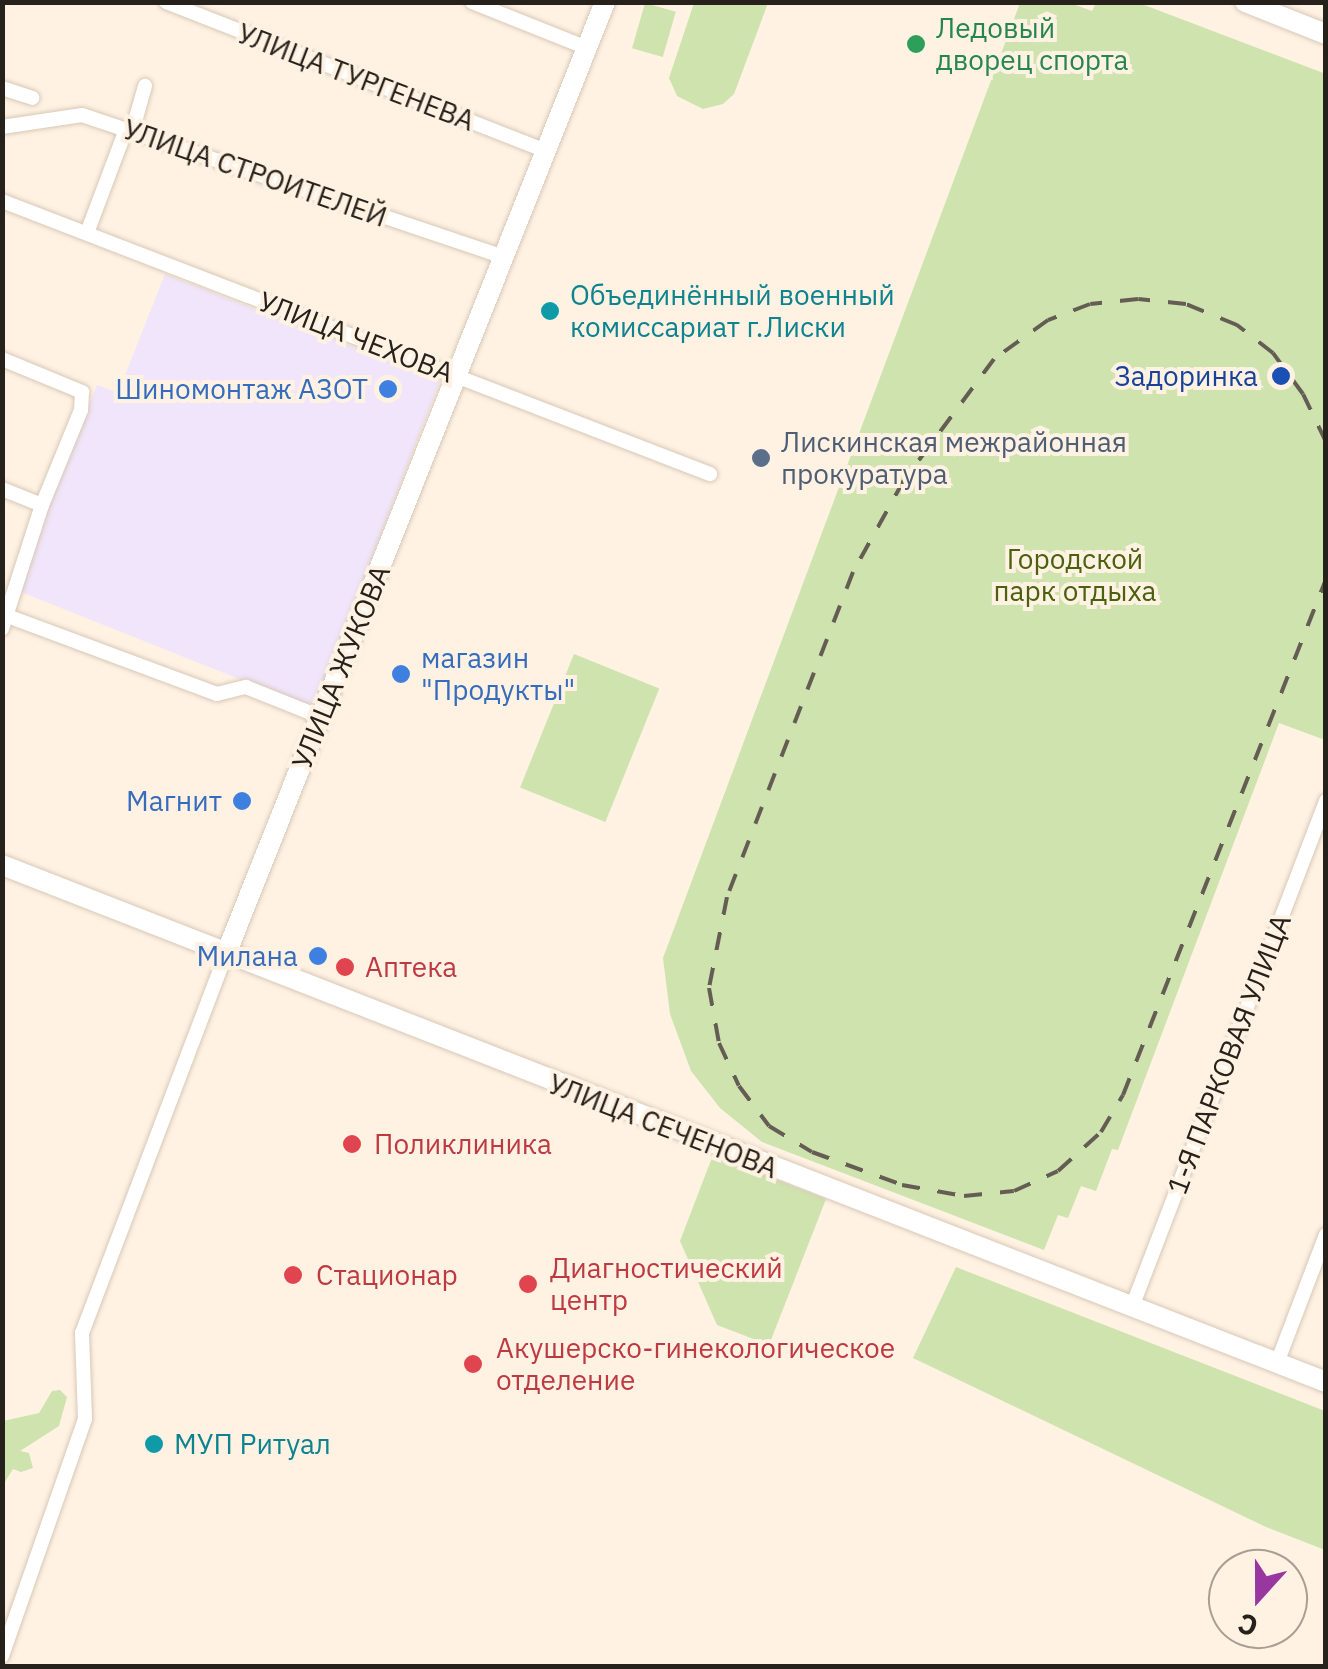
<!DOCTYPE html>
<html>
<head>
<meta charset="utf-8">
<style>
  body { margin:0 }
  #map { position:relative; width:1328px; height:1669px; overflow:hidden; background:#fff2e3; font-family:"IBM Plex Sans",sans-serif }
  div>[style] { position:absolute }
  .industrial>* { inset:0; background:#f0e5fa }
  .green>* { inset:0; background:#cee3ae; transform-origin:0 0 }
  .roads { filter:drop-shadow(0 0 2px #d8c8b7) drop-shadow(0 0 2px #d8c8b7) }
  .street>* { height:14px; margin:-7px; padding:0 7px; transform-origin:7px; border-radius:7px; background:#fff }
  .secondary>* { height:20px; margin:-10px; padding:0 10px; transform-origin:10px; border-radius:10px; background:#fff }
  .rail>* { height:4px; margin-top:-2px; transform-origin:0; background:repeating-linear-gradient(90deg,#655d54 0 18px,transparent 0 36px) }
  .dots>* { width:28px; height:28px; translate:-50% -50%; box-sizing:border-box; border:5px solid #fff2e3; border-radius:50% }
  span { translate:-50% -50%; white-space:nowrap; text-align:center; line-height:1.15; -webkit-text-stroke:8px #fff2e3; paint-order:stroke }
  .leisure-label { font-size:28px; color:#27864d }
  .left { translate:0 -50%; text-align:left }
  .street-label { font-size:28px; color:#27211b }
  .culture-label { font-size:28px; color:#0d838f }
  .transit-label { font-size:28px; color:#164399 }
  .right { translate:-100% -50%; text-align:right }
  .shop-label { font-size:28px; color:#366cbe }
  .service-label { font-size:28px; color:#4e5e75 }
  .park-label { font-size:28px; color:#4a610e }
  .health-label { font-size:28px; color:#be3a42 }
  .frame { position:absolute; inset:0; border:5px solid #27211b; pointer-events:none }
  .north { position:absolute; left:1208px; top:1549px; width:100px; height:100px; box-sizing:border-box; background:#fff2e3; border:2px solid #a99e93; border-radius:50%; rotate:201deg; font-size:28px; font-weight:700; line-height:40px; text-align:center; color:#27211b }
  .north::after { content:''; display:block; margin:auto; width:35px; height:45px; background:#97379f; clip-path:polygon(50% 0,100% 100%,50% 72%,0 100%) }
</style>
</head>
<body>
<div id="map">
  <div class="industrial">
    <div style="clip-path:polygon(165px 274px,440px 381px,314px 709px,16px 590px,97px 385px,118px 393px)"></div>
  </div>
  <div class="green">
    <div style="left:645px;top:3px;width:32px;height:47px;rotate:16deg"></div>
    <div style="clip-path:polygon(694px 3px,768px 3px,734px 94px,723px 104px,703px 109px,677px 96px,669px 78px)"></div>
    <div style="clip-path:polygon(1020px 3px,1070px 3px,1092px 11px,1096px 3px,1139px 3px,1326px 74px,1325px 740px,1279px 723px,1118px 1150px,1112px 1149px,1096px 1191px,1081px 1186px,1068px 1218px,1058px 1215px,1044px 1250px,762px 1142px,720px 1108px,691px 1071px,670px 1014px,663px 958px)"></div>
    <div style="left:574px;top:654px;width:92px;height:144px;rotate:22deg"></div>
    <div style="clip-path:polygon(713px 1155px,826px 1199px,769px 1345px,717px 1325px,680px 1241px)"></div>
    <div style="clip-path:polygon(956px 1267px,1325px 1411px,1325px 1550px,1266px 1527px,913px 1358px)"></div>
    <div style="clip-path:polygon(60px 1390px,67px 1397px,59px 1426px,20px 1451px,29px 1453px,33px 1468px,21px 1472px,13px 1469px,3px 1485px,3px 1421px,39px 1413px,52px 1391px)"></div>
  </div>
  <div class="roads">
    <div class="street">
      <div style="left:166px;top:2px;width:409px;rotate:21.4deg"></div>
      <div style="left:472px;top:2px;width:124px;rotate:21.8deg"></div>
      <div style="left:2px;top:88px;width:32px;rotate:18deg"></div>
      <div style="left:2px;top:127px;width:81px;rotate:-8.5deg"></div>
      <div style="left:82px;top:115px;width:446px;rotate:18.6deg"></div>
      <div style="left:132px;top:132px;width:48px;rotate:-74.2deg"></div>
      <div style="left:2px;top:201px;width:759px;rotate:21.09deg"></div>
      <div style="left:87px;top:233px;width:111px;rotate:-69.4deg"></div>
      <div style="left:2px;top:359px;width:87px;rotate:22.4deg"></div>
      <div style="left:82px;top:392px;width:18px;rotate:93deg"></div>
      <div style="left:81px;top:410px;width:103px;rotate:112.3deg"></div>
      <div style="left:42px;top:505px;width:130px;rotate:107.9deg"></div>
      <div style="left:2px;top:489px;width:43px;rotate:21.8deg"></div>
      <div style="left:2px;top:614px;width:229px;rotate:20.4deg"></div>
      <div style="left:217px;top:694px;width:30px;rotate:-14deg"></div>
      <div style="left:246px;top:687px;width:81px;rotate:21.8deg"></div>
      <div style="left:1132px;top:1307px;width:542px;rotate:-69.02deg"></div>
      <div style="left:1277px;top:1363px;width:137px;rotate:-69.1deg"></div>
      <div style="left:2px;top:1656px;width:251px;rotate:-70.7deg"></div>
      <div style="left:85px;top:1419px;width:86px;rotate:-92deg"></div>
      <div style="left:82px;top:1333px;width:405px;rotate:-69.2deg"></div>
    </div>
    <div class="secondary">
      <div style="left:1245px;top:2px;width:87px;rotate:21.6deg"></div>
      <div style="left:2px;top:865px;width:1421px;rotate:21.33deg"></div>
      <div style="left:226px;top:954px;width:1025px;rotate:-68.29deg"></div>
    </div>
  </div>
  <div class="rail">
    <div style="left:1326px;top:442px;width:53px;rotate:-115.6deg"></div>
    <div style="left:1303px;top:394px;width:51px;rotate:-126.2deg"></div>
    <div style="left:1273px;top:353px;width:46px;rotate:-142.1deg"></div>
    <div style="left:1237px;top:325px;width:55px;rotate:-157.6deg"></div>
    <div style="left:1186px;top:304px;width:48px;rotate:-174.1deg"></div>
    <div style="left:1138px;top:299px;width:48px;rotate:174.1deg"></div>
    <div style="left:1090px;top:304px;width:45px;rotate:159.1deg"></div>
    <div style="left:1048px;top:320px;width:67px;rotate:144.2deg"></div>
    <div style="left:994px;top:359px;width:151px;rotate:126.6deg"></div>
    <div style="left:904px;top:480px;width:105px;rotate:119deg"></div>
    <div style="left:853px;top:572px;width:349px;rotate:111.2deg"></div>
    <div style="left:727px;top:897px;width:93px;rotate:101.2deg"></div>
    <div style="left:709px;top:988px;width:56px;rotate:79.7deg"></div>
    <div style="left:719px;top:1043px;width:47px;rotate:65.1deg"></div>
    <div style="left:739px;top:1086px;width:50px;rotate:53.1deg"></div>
    <div style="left:769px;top:1126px;width:50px;rotate:31.2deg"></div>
    <div style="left:812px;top:1152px;width:96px;rotate:20.1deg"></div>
    <div style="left:902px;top:1185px;width:63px;rotate:10.1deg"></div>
    <div style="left:964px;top:1196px;width:50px;rotate:-5.7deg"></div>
    <div style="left:1014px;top:1191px;width:48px;rotate:-24.4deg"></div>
    <div style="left:1058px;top:1171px;width:58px;rotate:-42.2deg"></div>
    <div style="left:1101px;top:1132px;width:43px;rotate:-59.3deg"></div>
    <div style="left:1123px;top:1095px;width:554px;rotate:-68.52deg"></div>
  </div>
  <div class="dots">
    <div style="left:916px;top:44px;background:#2e9e5b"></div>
    <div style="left:550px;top:311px;background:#0f9aa8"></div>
    <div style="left:1281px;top:376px;background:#1a4fb4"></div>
    <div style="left:388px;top:389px;background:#3f7fe0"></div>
    <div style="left:761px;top:458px;background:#5c6f8a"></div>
    <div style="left:401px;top:674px;background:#3f7fe0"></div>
    <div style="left:242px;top:801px;background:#3f7fe0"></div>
    <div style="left:318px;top:956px;background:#3f7fe0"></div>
    <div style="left:345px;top:967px;background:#e0444e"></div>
    <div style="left:352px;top:1144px;background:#e0444e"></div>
    <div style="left:293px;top:1275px;background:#e0444e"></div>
    <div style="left:528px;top:1284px;background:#e0444e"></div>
    <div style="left:473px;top:1364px;background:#e0444e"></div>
    <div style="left:154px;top:1444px;background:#0f9aa8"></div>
  </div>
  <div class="leisure-label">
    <span class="left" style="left:936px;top:44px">Ледовый<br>дворец спорта</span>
  </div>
  <div class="street-label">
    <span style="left:356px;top:77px;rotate:21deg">УЛИЦА ТУРГЕНЕВА</span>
    <span style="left:255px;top:173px;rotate:19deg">УЛИЦА СТРОИТЕЛЕЙ</span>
    <span style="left:356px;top:337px;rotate:21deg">УЛИЦА ЧЕХОВА</span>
    <span style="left:341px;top:667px;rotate:-68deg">УЛИЦА ЖУКОВА</span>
    <span style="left:1229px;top:1054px;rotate:-69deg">1-Я ПАРКОВАЯ УЛИЦА</span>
    <span style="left:663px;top:1126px;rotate:21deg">УЛИЦА СЕЧЕНОВА</span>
  </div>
  <div class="culture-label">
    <span class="left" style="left:570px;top:311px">Объединённый военный<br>комиссариат г.Лиски</span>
    <span class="left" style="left:174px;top:1444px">МУП Ритуал</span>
  </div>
  <div class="transit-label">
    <span class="right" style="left:1258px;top:376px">Задоринка</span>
  </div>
  <div class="shop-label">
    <span class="right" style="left:368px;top:389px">Шиномонтаж АЗОТ</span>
    <span class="left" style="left:421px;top:674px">магазин<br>"Продукты"</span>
    <span class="right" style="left:222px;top:801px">Магнит</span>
    <span class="right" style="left:298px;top:956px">Милана</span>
  </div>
  <div class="service-label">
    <span class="left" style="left:781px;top:458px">Лискинская межрайонная<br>прокуратура</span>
  </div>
  <div class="park-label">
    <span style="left:1075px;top:575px">Городской<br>парк отдыха</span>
  </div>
  <div class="health-label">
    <span class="left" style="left:365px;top:967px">Аптека</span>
    <span class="left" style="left:374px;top:1144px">Поликлиника</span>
    <span class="left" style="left:550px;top:1284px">Диагностический<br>центр</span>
    <span class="left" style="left:316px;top:1275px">Стационар</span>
    <span class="left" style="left:496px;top:1364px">Акушерско-гинекологическое<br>отделение</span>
  </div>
  <div class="frame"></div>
  <div class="north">С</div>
</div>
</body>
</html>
